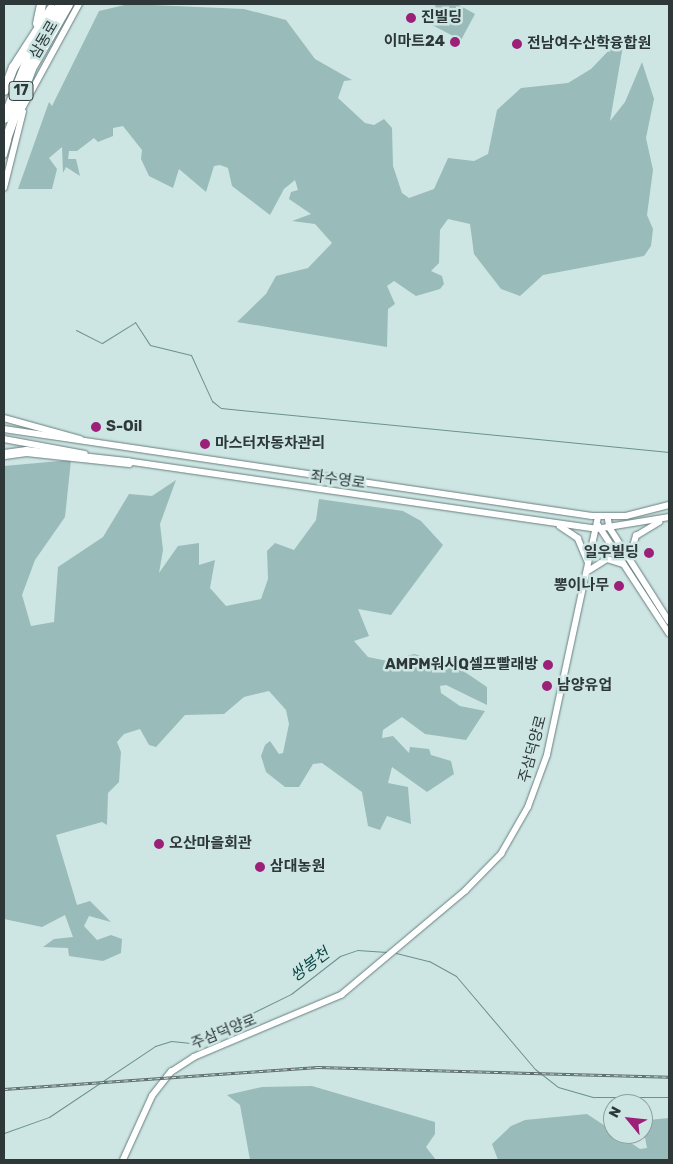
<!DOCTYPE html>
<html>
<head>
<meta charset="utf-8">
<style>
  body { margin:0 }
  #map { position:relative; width:673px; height:1164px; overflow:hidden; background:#cde6e4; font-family:Rubik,"Noto Sans KR",sans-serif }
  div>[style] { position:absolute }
  .green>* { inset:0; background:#99bbb9 }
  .stream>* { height:1px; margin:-0.5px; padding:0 0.5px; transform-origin:0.5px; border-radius:0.5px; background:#6b918f }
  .roads { filter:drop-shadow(0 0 1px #687f7e) drop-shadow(0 0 1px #687f7e) }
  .minor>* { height:5.5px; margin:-2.75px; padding:0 2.75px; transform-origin:2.75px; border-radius:2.75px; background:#fff }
  .highway>* { height:9px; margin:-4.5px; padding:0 4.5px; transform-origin:4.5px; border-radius:4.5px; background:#fff }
  .rail>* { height:3px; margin-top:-1.5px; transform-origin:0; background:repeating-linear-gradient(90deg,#cde6e4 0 4px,#5e6d6c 0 8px); box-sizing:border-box; border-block:1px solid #5e6d6c }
  .dots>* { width:14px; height:14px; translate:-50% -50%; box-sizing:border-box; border:2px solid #cde6e4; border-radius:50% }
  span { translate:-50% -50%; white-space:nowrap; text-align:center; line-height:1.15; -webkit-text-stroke:5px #cde6e4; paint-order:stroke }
  .shield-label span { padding:1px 4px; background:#cde6e4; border:1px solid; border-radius:4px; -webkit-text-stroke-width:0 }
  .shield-label { font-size:14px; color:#2e3838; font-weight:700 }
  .poi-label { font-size:15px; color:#2e3838; font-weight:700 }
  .left { translate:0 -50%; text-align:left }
  .right { translate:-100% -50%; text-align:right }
  .street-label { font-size:15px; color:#2e3838 }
  .water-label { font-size:16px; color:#0d4847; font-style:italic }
  .frame { position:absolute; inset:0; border:5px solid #2e3838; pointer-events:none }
  .north { position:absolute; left:603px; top:1094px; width:50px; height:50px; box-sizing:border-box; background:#cde6e4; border:1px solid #8da09f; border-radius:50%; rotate:298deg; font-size:14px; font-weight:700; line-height:20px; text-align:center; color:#2e3838 }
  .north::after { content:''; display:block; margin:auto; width:18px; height:22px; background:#9c2078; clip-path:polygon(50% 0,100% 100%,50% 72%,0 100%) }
</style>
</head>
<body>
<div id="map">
  <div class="green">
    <div style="clip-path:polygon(129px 4px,244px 9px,286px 20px,315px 59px,352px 80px,344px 81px,338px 98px,365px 123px,374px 125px,384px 119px,392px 128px,393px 166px,402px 193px,409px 198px,434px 189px,448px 158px,474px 161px,488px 154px,497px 110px,521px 88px,568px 83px,591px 69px,614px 45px,623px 46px,610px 121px,625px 102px,642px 62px,654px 99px,646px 138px,653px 170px,647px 215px,653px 229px,651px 246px,644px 256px,543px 275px,520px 296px,501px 289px,474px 254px,470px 224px,448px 219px,440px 230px,439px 263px,431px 271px,442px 276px,444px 284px,440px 289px,416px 296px,394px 281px,387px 286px,395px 304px,388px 309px,387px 347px,237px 322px,266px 294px,276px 276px,308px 268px,332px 243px,315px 224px,292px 221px,311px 214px,289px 199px,291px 192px,298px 190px,295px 180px,284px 189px,270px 215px,232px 186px,228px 168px,220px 165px,214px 166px,206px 192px,179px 169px,173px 188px,149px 176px,141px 159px,142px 150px,123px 126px,113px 128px,113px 136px,98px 142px,94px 138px,77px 151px,69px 151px,68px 159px,76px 159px,80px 176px,66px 167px,63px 173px,62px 147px,49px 158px,57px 169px,52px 189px,18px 189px,49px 102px,52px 106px,99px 11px)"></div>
    <div style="clip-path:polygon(436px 4px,457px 4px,475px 14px,461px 40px,426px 22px)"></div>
    <div style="clip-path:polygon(71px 460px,65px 517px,35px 560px,22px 595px,31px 626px,54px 622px,58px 567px,103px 537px,129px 494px,152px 496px,176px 480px,160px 524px,163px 550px,159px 573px,178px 546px,199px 543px,199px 565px,215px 560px,210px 588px,226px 606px,261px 599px,268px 579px,267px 551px,275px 543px,294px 550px,316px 520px,319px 499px,403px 511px,421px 521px,443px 545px,391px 615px,358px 609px,369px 636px,354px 641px,368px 657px,388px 661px,414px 654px,456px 666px,487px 687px,487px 705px,446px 685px,440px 686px,441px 693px,460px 706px,485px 711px,466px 740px,425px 734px,402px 717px,383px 730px,382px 738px,393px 736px,409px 753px,410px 747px,429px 749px,431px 755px,451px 761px,454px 774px,427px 792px,392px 767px,388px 783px,408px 787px,411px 824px,387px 816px,380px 830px,368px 826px,362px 792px,322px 763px,313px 764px,299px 787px,285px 787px,266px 772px,261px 756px,265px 745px,270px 741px,279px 754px,283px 753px,289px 724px,286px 710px,269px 691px,244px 697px,224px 714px,185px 715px,156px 747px,149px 745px,140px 729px,124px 734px,117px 742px,121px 752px,119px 782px,108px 793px,107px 825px,102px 822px,56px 835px,77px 905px,90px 901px,111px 922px,89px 916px,84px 926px,97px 940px,111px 935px,122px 939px,121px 953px,103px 961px,69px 956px,68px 948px,43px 947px,54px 939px,73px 937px,65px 915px,42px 927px,4px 919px,4px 466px)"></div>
    <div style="clip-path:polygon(312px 1086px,435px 1122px,435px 1134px,426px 1147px,436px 1160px,250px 1160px,240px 1105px,227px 1095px,262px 1087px)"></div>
    <div style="clip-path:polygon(587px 1114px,640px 1149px,647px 1148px,643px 1127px,649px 1120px,669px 1118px,669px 1160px,498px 1160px,492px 1144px,511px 1126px,525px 1120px)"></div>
  </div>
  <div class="stream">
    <div style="left:76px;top:330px;width:29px;rotate:27deg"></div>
    <div style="left:102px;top:343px;width:39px;rotate:-32deg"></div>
    <div style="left:135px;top:322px;width:27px;rotate:57deg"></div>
    <div style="left:150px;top:345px;width:42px;rotate:13.7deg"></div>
    <div style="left:191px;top:355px;width:51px;rotate:65.5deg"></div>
    <div style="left:212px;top:401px;width:11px;rotate:38deg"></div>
    <div style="left:221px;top:408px;width:450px;rotate:5.6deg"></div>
    <div style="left:396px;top:953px;width:34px;rotate:14deg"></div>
    <div style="left:429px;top:961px;width:31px;rotate:29deg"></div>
    <div style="left:456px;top:976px;width:122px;rotate:49.7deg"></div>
    <div style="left:535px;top:1069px;width:29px;rotate:38deg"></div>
    <div style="left:558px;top:1087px;width:37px;rotate:16deg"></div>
    <div style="left:594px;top:1097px;width:75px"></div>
    <div style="left:4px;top:1133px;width:48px;rotate:-19.6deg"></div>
    <div style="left:49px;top:1117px;width:128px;rotate:-33.8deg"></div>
    <div style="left:155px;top:1046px;width:17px;rotate:-17deg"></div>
    <div style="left:171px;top:1041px;width:20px;rotate:6deg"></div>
    <div style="left:191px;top:1043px;width:111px;rotate:-26.1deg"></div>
    <div style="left:291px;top:994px;width:62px;rotate:-37.8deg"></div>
    <div style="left:340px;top:956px;width:18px;rotate:-19deg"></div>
    <div style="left:357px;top:950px;width:30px;rotate:4deg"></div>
  </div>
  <div class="roads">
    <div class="minor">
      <div style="left:18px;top:116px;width:128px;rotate:-61.4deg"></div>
      <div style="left:4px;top:155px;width:15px;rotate:-74deg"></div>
      <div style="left:4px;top:188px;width:78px;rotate:-76deg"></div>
      <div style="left:4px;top:418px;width:79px;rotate:15.4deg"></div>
      <div style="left:4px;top:429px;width:594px;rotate:8.42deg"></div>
      <div style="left:592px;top:516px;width:34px"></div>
      <div style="left:626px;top:516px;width:44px;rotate:-14.3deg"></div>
      <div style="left:4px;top:439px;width:82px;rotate:10.5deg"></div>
      <div style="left:126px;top:461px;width:475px;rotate:8.2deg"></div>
      <div style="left:596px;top:529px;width:74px;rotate:-9.3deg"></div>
      <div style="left:608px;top:517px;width:11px;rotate:80deg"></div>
      <div style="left:610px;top:528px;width:110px;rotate:57.6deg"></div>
      <div style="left:560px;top:526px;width:22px;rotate:34deg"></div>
      <div style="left:578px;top:538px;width:26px;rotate:67deg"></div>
      <div style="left:599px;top:526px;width:128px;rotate:56.8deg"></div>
      <div style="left:630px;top:558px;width:23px;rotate:-75deg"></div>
      <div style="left:636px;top:536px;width:27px;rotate:-31deg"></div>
      <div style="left:588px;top:571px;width:22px;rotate:-32deg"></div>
      <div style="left:607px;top:559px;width:17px;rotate:17deg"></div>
      <div style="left:123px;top:1160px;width:70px;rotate:-65.6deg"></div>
      <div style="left:152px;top:1096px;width:31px;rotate:-52deg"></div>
      <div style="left:171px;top:1072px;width:27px;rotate:-33deg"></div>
      <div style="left:194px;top:1057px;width:160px;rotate:-22.9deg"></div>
      <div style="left:341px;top:995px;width:162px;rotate:-40deg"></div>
      <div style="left:465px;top:891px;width:52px;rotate:-45.8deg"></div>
      <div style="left:501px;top:854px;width:54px;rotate:-60.1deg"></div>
      <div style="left:528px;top:807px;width:55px;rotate:-69.9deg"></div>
      <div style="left:547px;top:755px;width:243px;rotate:-77.9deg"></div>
    </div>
    <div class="highway">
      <div style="left:37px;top:23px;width:19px;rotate:-78deg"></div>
      <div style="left:4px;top:90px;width:25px;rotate:-69deg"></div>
      <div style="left:13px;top:67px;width:70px;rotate:-57.2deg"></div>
      <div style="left:4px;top:118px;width:60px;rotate:-68.6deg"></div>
      <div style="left:26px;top:62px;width:67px;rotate:-59.6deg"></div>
      <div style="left:4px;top:144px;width:81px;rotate:-70.4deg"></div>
      <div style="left:31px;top:68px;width:74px;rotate:-60deg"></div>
      <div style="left:4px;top:454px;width:22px;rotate:-8deg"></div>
      <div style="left:26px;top:451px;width:103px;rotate:6.2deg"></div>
    </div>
  </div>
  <div class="rail">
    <div style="left:4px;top:1089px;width:315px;rotate:-4deg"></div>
    <div style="left:318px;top:1067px;width:351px;rotate:1.6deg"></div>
  </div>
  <div class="dots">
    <div style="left:411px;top:18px;background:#9c2078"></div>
    <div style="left:455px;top:42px;background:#9c2078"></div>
    <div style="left:517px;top:44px;background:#9c2078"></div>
    <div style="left:96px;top:427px;background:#9c2078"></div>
    <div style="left:205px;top:444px;background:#9c2078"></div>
    <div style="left:649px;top:553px;background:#9c2078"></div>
    <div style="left:619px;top:586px;background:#9c2078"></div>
    <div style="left:548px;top:665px;background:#9c2078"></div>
    <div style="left:547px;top:686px;background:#9c2078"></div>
    <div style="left:159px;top:844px;background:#9c2078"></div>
    <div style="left:260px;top:867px;background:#9c2078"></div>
  </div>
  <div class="shield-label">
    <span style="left:21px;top:91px">17</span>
  </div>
  <div class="poi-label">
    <span class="left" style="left:421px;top:18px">진빌딩</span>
    <span class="right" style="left:445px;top:42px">이마트24</span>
    <span class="left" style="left:527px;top:44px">전남여수산학융합원</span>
    <span class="left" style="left:106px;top:427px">S-Oil</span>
    <span class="left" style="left:215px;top:444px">마스터자동차관리</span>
    <span class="right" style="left:639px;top:553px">일우빌딩</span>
    <span class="right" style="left:609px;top:586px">뽕이나무</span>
    <span class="right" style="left:538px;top:665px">AMPM워시Q셀프빨래방</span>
    <span class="left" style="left:557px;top:686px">남양유업</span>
    <span class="left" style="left:169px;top:844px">오산마을회관</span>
    <span class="left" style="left:270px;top:867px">삼대농원</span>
  </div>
  <div class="street-label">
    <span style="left:44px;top:40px;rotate:-60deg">삼동로</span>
    <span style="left:338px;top:480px;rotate:8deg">좌수영로</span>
    <span style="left:533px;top:749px;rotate:-75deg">주삼덕양로</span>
    <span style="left:224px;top:1032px;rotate:-22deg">주삼덕양로</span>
  </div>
  <div class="water-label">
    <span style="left:310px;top:965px;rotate:-37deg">쌍봉천</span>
  </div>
  <div class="frame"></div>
  <div class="north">N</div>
</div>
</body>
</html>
